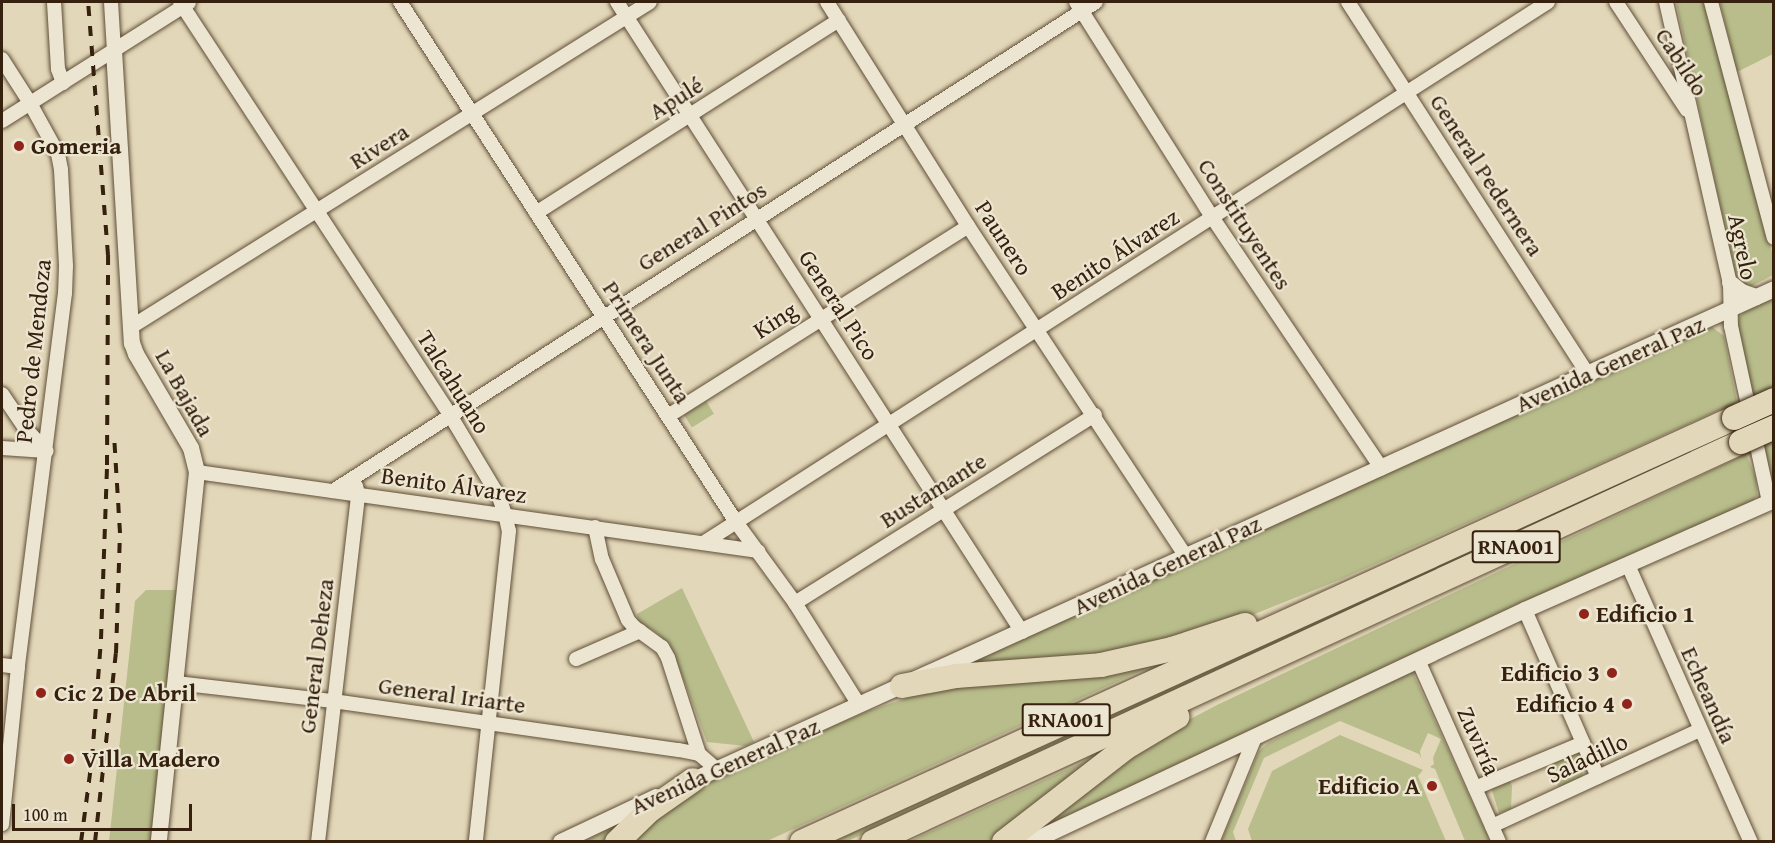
<!DOCTYPE html>
<html>
<head>
<meta charset="utf-8">
<style>
  body { margin:0 }
  #map { position:relative; width:1775px; height:843px; overflow:hidden; background:#e2d7b8; font-family:"Gentium Book Plus",serif }
  div>[style] { position:absolute }
  .green>* { inset:0; background:#b8bd8b; transform-origin:0 0 }
  .roads { filter:drop-shadow(0 0 2px #604e38) drop-shadow(0 0 2px #604e38) }
  .minor>* { height:14px; margin:-7px; padding:0 7px; transform-origin:7px; border-radius:7px; background:#ece5d1 }
  .tertiary>* { height:16px; margin:-8px; padding:0 8px; transform-origin:8px; border-radius:8px; background:#ece5d1 }
  .motorway>* { height:24px; margin:-12px; padding:0 12px; transform-origin:12px; border-radius:12px; background:#e2d7b8 }
  .rail>* { height:4px; margin-top:-2px; transform-origin:0; background:repeating-linear-gradient(90deg,#35210d 0 10px,transparent 0 20px) }
  .bridges { filter:drop-shadow(0 0 2px #35210d) drop-shadow(0 0 2px #35210d) }
  .motorway-bridge>* { height:24px; margin:-12px; padding:0 12px; transform-origin:12px; border-radius:12px; background:#e2d7b8 }
  .dots>* { width:16px; height:16px; translate:-50% -50%; box-sizing:border-box; border:3px solid #ece5d1; border-radius:50% }
  span { translate:-50% -50%; white-space:nowrap; text-align:center; line-height:1.15; -webkit-text-stroke:4.5px #ece5d1; paint-order:stroke }
  .shield-label span { padding:2px 4px; background:#ece5d1; border:2px solid; border-radius:4px; -webkit-text-stroke-width:0 }
  .shield-label { font-size:22px; color:#35210d; font-weight:700 }
  .street-label { font-size:24px; color:#35210d }
  .poi-label { font-size:24px; color:#35210d; font-weight:700 }
  .left { translate:0 -50%; text-align:left }
  .right { translate:-100% -50%; text-align:right }
  .frame { position:absolute; inset:0; border:3px solid #35210d; pointer-events:none }
  .scale { position:absolute; left:12px; top:804px; width:180px; height:27px; box-sizing:border-box; border:3px solid #35210d; border-top:0; padding-left:8px; font-size:18px; line-height:21px; white-space:nowrap; color:#35210d; -webkit-text-stroke:4px #ece5d1; paint-order:stroke }
</style>
</head>
<body>
<div id="map">
  <div class="green">
    <div style="clip-path:polygon(1676px 2px,1705px 2px,1773px 256px,1773px 275px,1748px 288px,1735px 274px)"></div>
    <div style="clip-path:polygon(1720px 2px,1773px 2px,1773px 54px,1737px 72px)"></div>
    <div style="clip-path:polygon(1773px 297px,1773px 485px,1736px 322px,1744px 312px)"></div>
    <div style="clip-path:polygon(1712px 327px,1724px 336px,1737px 402px,1342px 579px,1247px 617px,1128px 653px,962px 665px)"></div>
    <div style="left:706px;top:401px;width:15px;height:26px;rotate:58deg"></div>
    <div style="clip-path:polygon(1695px 447px,1697px 451px,848px 841px,828px 842px)"></div>
    <div style="clip-path:polygon(1746px 454px,1756px 478px,1757px 495px,1752px 503px,1027px 834px,1155px 738px,1217px 705px)"></div>
    <div style="clip-path:polygon(682px 588px,754px 742px,746px 746px,707px 742px,673px 651px,656px 632px,638px 622px,637px 614px)"></div>
    <div style="clip-path:polygon(146px 590px,180px 590px,152px 841px,109px 842px,135px 601px)"></div>
    <div style="clip-path:polygon(1169px 658px,767px 841px,628px 842px,695px 786px,868px 711px,919px 694px,970px 682px)"></div>
    <div style="clip-path:polygon(1412px 671px,1490px 841px,1465px 841px,1435px 769px,1430px 767px,1434px 764px,1433px 758px,1441px 739px,1428px 733px,1420px 751px,1421px 758px,1419px 754px,1340px 721px,1264px 758px,1233px 832px,1236px 841px,1221px 842px,1259px 751px,1268px 743px)"></div>
    <div style="clip-path:polygon(1340px 735px,1423px 770px,1418px 776px,1446px 841px,1252px 841px,1248px 829px,1272px 771px)"></div>
    <div style="clip-path:polygon(1121px 745px,993px 842px,908px 842px)"></div>
    <div style="clip-path:polygon(1576px 751px,1583px 768px,1583px 777px,1560px 789px,1548px 767px)"></div>
    <div style="clip-path:polygon(1507px 774px,1512px 786px,1511px 809px,1499px 813px,1489px 781px)"></div>
    <div style="clip-path:polygon(634px 817px,611px 841px,582px 842px)"></div>
  </div>
  <div class="roads">
    <div class="minor">
      <div style="left:54px;top:2px;width:67px;rotate:86.6deg"></div>
      <div style="left:58px;top:69px;width:15px;rotate:70deg"></div>
      <div style="left:111px;top:2px;width:49px;rotate:86.5deg"></div>
      <div style="left:180px;top:2px;width:493px;rotate:56.8deg"></div>
      <div style="left:450px;top:415px;width:96px;rotate:59.1deg"></div>
      <div style="left:499px;top:497px;width:18px;rotate:71deg"></div>
      <div style="left:505px;top:514px;width:17px;rotate:77deg"></div>
      <div style="left:509px;top:531px;width:313px;rotate:96.1deg"></div>
      <div style="left:400px;top:2px;width:619px;rotate:57.13deg"></div>
      <div style="left:736px;top:522px;width:100px;rotate:53.9deg"></div>
      <div style="left:795px;top:603px;width:120px;rotate:57.9deg"></div>
      <div style="left:617px;top:2px;width:749px;rotate:57.26deg"></div>
      <div style="left:827px;top:2px;width:265px;rotate:57.8deg"></div>
      <div style="left:968px;top:226px;width:396px;rotate:56.6deg"></div>
      <div style="left:1076px;top:2px;width:254px;rotate:57.7deg"></div>
      <div style="left:1212px;top:217px;width:303px;rotate:56deg"></div>
      <div style="left:1348px;top:2px;width:441px;rotate:57.2deg"></div>
      <div style="left:1616px;top:2px;width:129px;rotate:56.7deg"></div>
      <div style="left:1666px;top:2px;width:288px;rotate:77.2deg"></div>
      <div style="left:1730px;top:283px;width:43px;rotate:88.7deg"></div>
      <div style="left:1731px;top:326px;width:180px;rotate:77.8deg"></div>
      <div style="left:1711px;top:2px;width:244px;rotate:75.1deg"></div>
      <div style="left:2px;top:59px;width:52px;rotate:57.5deg"></div>
      <div style="left:30px;top:103px;width:58px;rotate:61.2deg"></div>
      <div style="left:58px;top:154px;width:16px;rotate:79deg"></div>
      <div style="left:61px;top:170px;width:96px;rotate:87deg"></div>
      <div style="left:66px;top:266px;width:27px;rotate:92deg"></div>
      <div style="left:65px;top:293px;width:377px;rotate:97.2deg"></div>
      <div style="left:18px;top:667px;width:158px;rotate:95.8deg"></div>
      <div style="left:2px;top:121px;width:221px;rotate:-32.3deg"></div>
      <div style="left:536px;top:213px;width:359px;rotate:-32.5deg"></div>
      <div style="left:131px;top:327px;width:612px;rotate:-32.05deg"></div>
      <div style="left:2px;top:394px;width:40px;rotate:56deg"></div>
      <div style="left:24px;top:427px;width:33px;rotate:47deg"></div>
      <div style="left:668px;top:416px;width:355px;rotate:-32.3deg"></div>
      <div style="left:2px;top:448px;width:44px;rotate:3.9deg"></div>
      <div style="left:197px;top:472px;width:567px;rotate:8.02deg"></div>
      <div style="left:333px;top:491px;width:906px;rotate:-32.66deg"></div>
      <div style="left:595px;top:527px;width:33px;rotate:78deg"></div>
      <div style="left:602px;top:559px;width:66px;rotate:66.9deg"></div>
      <div style="left:628px;top:620px;width:9px;rotate:49deg"></div>
      <div style="left:634px;top:627px;width:34px;rotate:36deg"></div>
      <div style="left:662px;top:647px;width:13px;rotate:61deg"></div>
      <div style="left:668px;top:658px;width:101px;rotate:72.1deg"></div>
      <div style="left:705px;top:542px;width:1001px;rotate:-32.64deg"></div>
      <div style="left:1628px;top:565px;width:303px;rotate:66.1deg"></div>
      <div style="left:795px;top:603px;width:354px;rotate:-32.1deg"></div>
      <div style="left:1525px;top:610px;width:182px;rotate:66.4deg"></div>
      <div style="left:576px;top:659px;width:70px;rotate:-23.6deg"></div>
      <div style="left:1418px;top:660px;width:199px;rotate:66deg"></div>
      <div style="left:2px;top:665px;width:16px;rotate:7deg"></div>
      <div style="left:177px;top:683px;width:157px;rotate:6.6deg"></div>
      <div style="left:333px;top:701px;width:349px;rotate:8.1deg"></div>
      <div style="left:679px;top:750px;width:20px;rotate:11deg"></div>
      <div style="left:699px;top:754px;width:23px;rotate:41deg"></div>
      <div style="left:1475px;top:788px;width:117px;rotate:-22.6deg"></div>
      <div style="left:1492px;top:826px;width:229px;rotate:-24.8deg"></div>
      <div style="left:318px;top:842px;width:350px;rotate:-83.4deg"></div>
      <div style="left:358px;top:494px;width:8px;rotate:-104deg"></div>
      <div style="left:1212px;top:842px;width:113px;rotate:-67.7deg"></div>
    </div>
    <div class="tertiary">
      <div style="left:114px;top:51px;width:293px;rotate:86.5deg"></div>
      <div style="left:132px;top:343px;width:12px;rotate:70deg"></div>
      <div style="left:136px;top:354px;width:109px;rotate:59.7deg"></div>
      <div style="left:191px;top:448px;width:25px;rotate:76deg"></div>
      <div style="left:197px;top:472px;width:372px;rotate:95.9deg"></div>
      <div style="left:1730px;top:283px;width:15px;rotate:37deg"></div>
      <div style="left:1742px;top:292px;width:15px;rotate:20deg"></div>
      <div style="left:685px;top:784px;width:1196px;rotate:-24.44deg"></div>
      <div style="left:561px;top:842px;width:105px;rotate:-25.3deg"></div>
      <div style="left:1031px;top:842px;width:546px;rotate:-25.16deg"></div>
      <div style="left:1525px;top:610px;width:272px;rotate:-23.8deg"></div>
    </div>
    <div class="motorway">
      <div style="left:902px;top:686px;width:55px;rotate:-10.5deg"></div>
      <div style="left:956px;top:676px;width:145px;rotate:-4.3deg"></div>
      <div style="left:1101px;top:665px;width:73px;rotate:-12.7deg"></div>
      <div style="left:1172px;top:649px;width:77px;rotate:-18.2deg"></div>
      <div style="left:617px;top:842px;width:46px;rotate:-44.1deg"></div>
      <div style="left:650px;top:810px;width:52px;rotate:-34.9deg"></div>
      <div style="left:802px;top:842px;width:1024px;rotate:-24.46deg"></div>
      <div style="left:873px;top:842px;width:956px;rotate:-24.74deg"></div>
      <div style="left:1004px;top:842px;width:153px;rotate:-37.8deg"></div>
      <div style="left:1125px;top:748px;width:61px;rotate:-30.8deg"></div>
    </div>
  </div>
  <div class="rail">
    <div style="left:81px;top:842px;width:84px;rotate:-82.5deg"></div>
    <div style="left:92px;top:759px;width:120px;rotate:-85.7deg"></div>
    <div style="left:101px;top:639px;width:174px;rotate:-88deg"></div>
    <div style="left:107px;top:465px;width:210px;rotate:-89.7deg"></div>
    <div style="left:108px;top:255px;width:254px;rotate:-94.5deg"></div>
    <div style="left:95px;top:842px;width:190px;rotate:-83.7deg"></div>
    <div style="left:116px;top:653px;width:120px;rotate:-88.1deg"></div>
    <div style="left:120px;top:533px;width:97px;rotate:-93.5deg"></div>
  </div>
  <div class="bridges">
    <div class="motorway-bridge">
      <div style="left:1734px;top:418px;width:44px;rotate:-24.2deg"></div>
      <div style="left:1741px;top:442px;width:36px;rotate:-24deg"></div>
    </div>
  </div>
  <div class="dots">
    <div style="left:19px;top:146px;background:#8f2418"></div>
    <div style="left:1584px;top:614px;background:#8f2418"></div>
    <div style="left:1612px;top:673px;background:#8f2418"></div>
    <div style="left:41px;top:693px;background:#8f2418"></div>
    <div style="left:1627px;top:704px;background:#8f2418"></div>
    <div style="left:69px;top:759px;background:#8f2418"></div>
    <div style="left:1432px;top:786px;background:#8f2418"></div>
  </div>
  <div class="shield-label">
    <span style="left:1516px;top:547px">RNA001</span>
    <span style="left:1066px;top:720px">RNA001</span>
  </div>
  <div class="street-label">
    <span style="left:1682px;top:62px;rotate:57deg">Cabildo</span>
    <span style="left:676px;top:98px;rotate:-32deg">Apulé</span>
    <span style="left:379px;top:146px;rotate:-32deg">Rivera</span>
    <span style="left:1487px;top:175px;rotate:57deg">General Pedernera</span>
    <span style="left:1245px;top:224px;rotate:57deg">Constituyentes</span>
    <span style="left:702px;top:226px;rotate:-32deg">General Pintos</span>
    <span style="left:1004px;top:238px;rotate:57deg">Paunero</span>
    <span style="left:1743px;top:247px;rotate:78deg">Agrelo</span>
    <span style="left:1115px;top:254px;rotate:-33deg">Benito Álvarez</span>
    <span style="left:839px;top:305px;rotate:57deg">General Pico</span>
    <span style="left:775px;top:320px;rotate:-33deg">King</span>
    <span style="left:647px;top:342px;rotate:57deg">Primera Junta</span>
    <span style="left:33px;top:351px;rotate:-84deg">Pedro de Mendoza</span>
    <span style="left:1610px;top:364px;rotate:-24deg">Avenida General Paz</span>
    <span style="left:454px;top:382px;rotate:58deg">Talcahuano</span>
    <span style="left:185px;top:393px;rotate:61deg">La Bajada</span>
    <span style="left:454px;top:485px;rotate:8deg">Benito Álvarez</span>
    <span style="left:933px;top:490px;rotate:-32deg">Bustamante</span>
    <span style="left:1167px;top:565px;rotate:-25deg">Avenida General Paz</span>
    <span style="left:316px;top:656px;rotate:-83deg">General Deheza</span>
    <span style="left:452px;top:695px;rotate:8deg">General Iriarte</span>
    <span style="left:1709px;top:695px;rotate:66deg">Echeandía</span>
    <span style="left:1479px;top:741px;rotate:66deg">Zuviría</span>
    <span style="left:1587px;top:758px;rotate:-25deg">Saladillo</span>
    <span style="left:725px;top:766px;rotate:-24deg">Avenida General Paz</span>
  </div>
  <div class="poi-label">
    <span class="left" style="left:31px;top:146px">Gomeria</span>
    <span class="left" style="left:1596px;top:614px">Edificio 1</span>
    <span class="right" style="left:1600px;top:673px">Edificio 3</span>
    <span class="left" style="left:54px;top:693px">Cic 2 De Abril</span>
    <span class="right" style="left:1615px;top:704px">Edificio 4</span>
    <span class="left" style="left:82px;top:759px">Villa Madero</span>
    <span class="right" style="left:1420px;top:786px">Edificio A</span>
  </div>
  <div class="frame"></div>
  <div class="scale">100 m</div>
</div>
</body>
</html>
